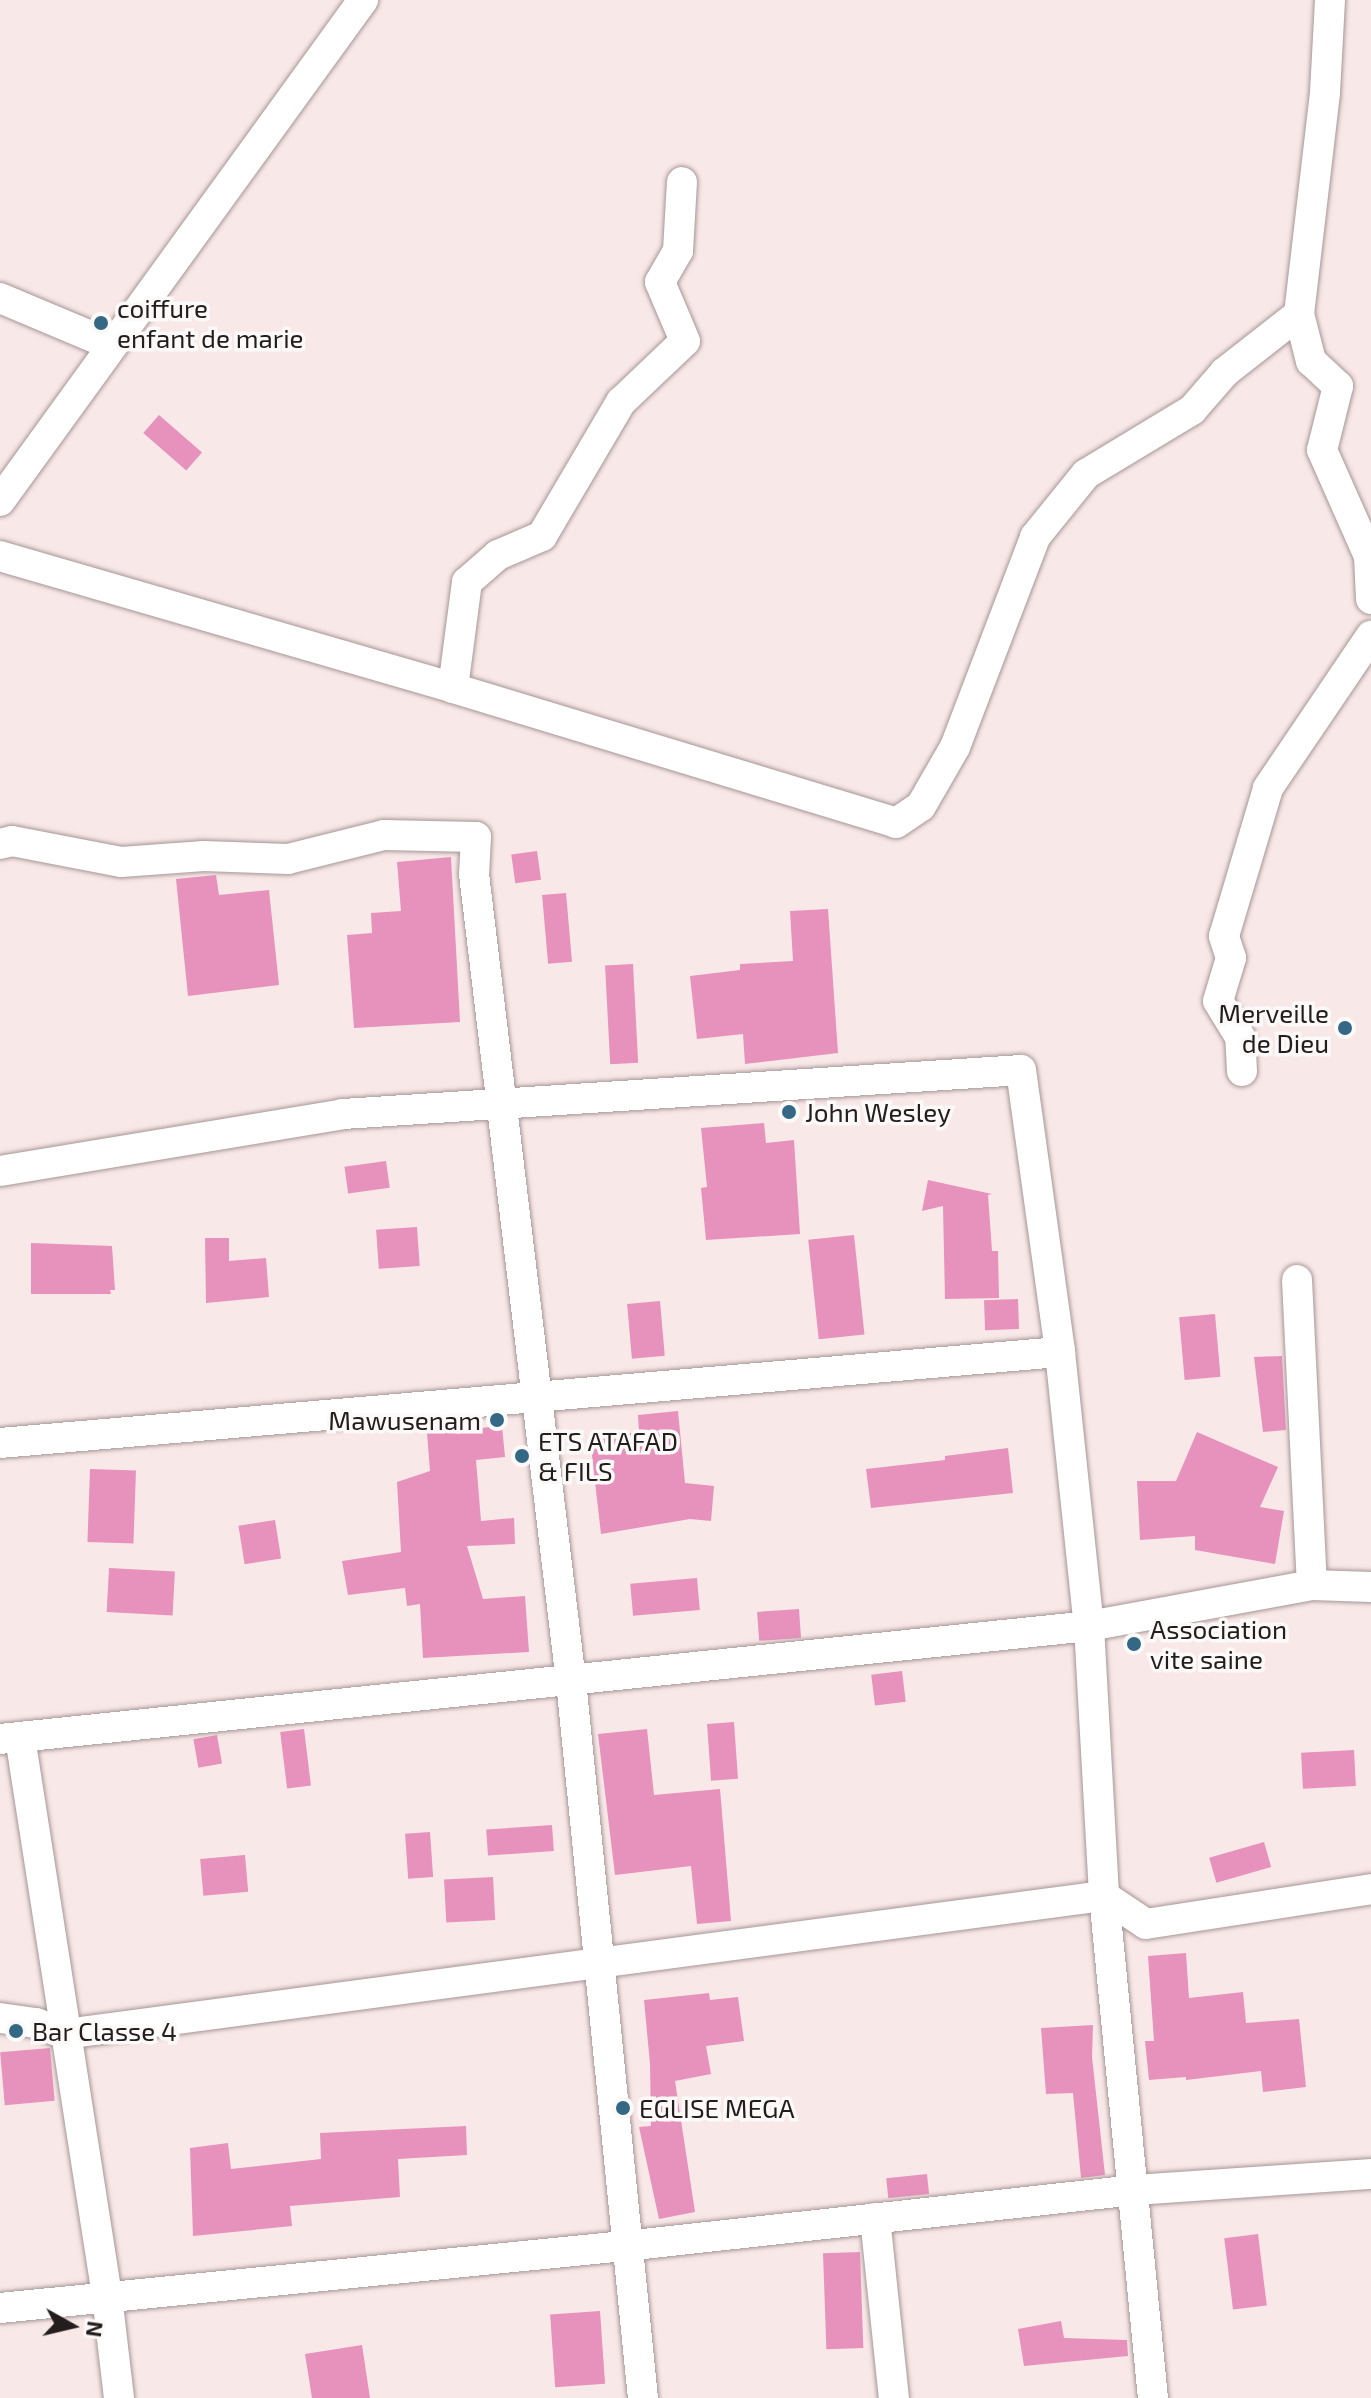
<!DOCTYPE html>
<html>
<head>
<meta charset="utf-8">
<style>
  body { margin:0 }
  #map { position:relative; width:1371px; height:2398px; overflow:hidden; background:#f9e8e8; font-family:"Exo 2",sans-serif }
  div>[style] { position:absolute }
  .building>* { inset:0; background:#e692bc; transform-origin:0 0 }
  .roads { filter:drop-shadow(0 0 2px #a79696) drop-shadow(0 0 2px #a79696) }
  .minor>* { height:30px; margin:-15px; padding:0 15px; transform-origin:15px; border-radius:15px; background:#fff }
  .dots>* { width:22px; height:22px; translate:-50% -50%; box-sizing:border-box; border:4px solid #fcf9f9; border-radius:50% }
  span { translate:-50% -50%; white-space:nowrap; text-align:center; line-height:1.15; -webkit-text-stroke:7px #fcf9f9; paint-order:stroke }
  .poi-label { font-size:26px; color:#231d1d }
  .left { translate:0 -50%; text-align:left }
  .right { translate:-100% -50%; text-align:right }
  .north { position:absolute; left:32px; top:2286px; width:80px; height:80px; -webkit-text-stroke:6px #fcf9f9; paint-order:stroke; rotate:98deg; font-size:22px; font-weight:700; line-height:32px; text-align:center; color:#231d1d }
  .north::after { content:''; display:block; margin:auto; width:28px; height:36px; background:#231d1d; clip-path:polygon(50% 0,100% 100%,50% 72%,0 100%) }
</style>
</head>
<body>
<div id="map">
  <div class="building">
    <div style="left:159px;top:415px;width:57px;height:24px;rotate:41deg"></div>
    <div style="left:537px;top:851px;width:29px;height:26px;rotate:82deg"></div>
    <div style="clip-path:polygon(451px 857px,460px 1022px,354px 1028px,347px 935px,372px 933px,371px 913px,401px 911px,397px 862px)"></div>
    <div style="clip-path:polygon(216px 875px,219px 895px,269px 890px,279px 985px,188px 996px,176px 879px)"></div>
    <div style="left:566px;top:893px;width:69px;height:24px;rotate:85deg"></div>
    <div style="clip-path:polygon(828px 909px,838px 1053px,745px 1064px,743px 1034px,697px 1039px,690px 976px,740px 970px,740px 964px,793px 961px,790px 911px)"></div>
    <div style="left:633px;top:964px;width:99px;height:28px;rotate:87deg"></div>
    <div style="clip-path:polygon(764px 1123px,766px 1143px,794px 1140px,800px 1234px,706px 1240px,701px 1188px,707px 1187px,701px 1128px)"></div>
    <div style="left:386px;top:1161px;width:27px;height:42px;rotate:82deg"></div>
    <div style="clip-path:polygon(928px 1180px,992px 1194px,988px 1195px,992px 1251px,998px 1251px,999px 1298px,945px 1299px,943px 1206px,922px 1211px)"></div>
    <div style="left:417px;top:1227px;width:39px;height:41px;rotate:86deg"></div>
    <div style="left:854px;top:1235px;width:100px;height:46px;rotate:84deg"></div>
    <div style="clip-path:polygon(205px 1238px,229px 1238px,229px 1261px,266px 1258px,269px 1297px,206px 1303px)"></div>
    <div style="clip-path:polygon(31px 1243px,112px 1246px,115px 1290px,110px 1290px,111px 1294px,31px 1294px)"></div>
    <div style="left:1018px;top:1299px;width:30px;height:34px;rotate:88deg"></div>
    <div style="left:660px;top:1301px;width:55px;height:33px;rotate:85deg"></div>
    <div style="left:1215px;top:1314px;width:63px;height:36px;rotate:85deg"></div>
    <div style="clip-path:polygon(1282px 1356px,1286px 1430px,1263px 1432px,1254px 1357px)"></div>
    <div style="clip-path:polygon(678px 1411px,685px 1483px,714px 1486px,711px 1521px,690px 1519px,601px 1534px,590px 1438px,639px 1432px,638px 1415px)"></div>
    <div style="clip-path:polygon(502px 1426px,505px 1457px,476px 1460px,481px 1521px,514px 1518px,515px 1544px,467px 1546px,483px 1599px,525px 1596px,529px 1652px,423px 1658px,420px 1604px,407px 1606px,405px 1588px,348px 1595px,342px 1561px,401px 1552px,397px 1482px,430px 1471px,427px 1433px)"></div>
    <div style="clip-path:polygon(1197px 1432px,1278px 1467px,1260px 1507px,1284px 1511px,1275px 1564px,1195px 1550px,1195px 1536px,1140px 1540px,1137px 1481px,1176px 1481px)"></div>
    <div style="clip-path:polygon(1008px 1448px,1013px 1493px,871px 1508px,866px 1469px,945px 1460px,945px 1456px)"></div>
    <div style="left:90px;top:1469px;width:46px;height:73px;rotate:2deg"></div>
    <div style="left:275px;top:1520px;width:39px;height:37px;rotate:81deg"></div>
    <div style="left:109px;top:1568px;width:66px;height:44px;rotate:3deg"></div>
    <div style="left:697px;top:1578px;width:32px;height:67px;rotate:85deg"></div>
    <div style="left:799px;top:1609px;width:29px;height:42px;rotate:86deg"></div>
    <div style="left:902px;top:1671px;width:31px;height:31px;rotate:83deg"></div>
    <div style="left:734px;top:1722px;width:57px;height:27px;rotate:86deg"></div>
    <div style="left:304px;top:1729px;width:57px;height:24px;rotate:83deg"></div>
    <div style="clip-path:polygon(647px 1729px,654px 1795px,720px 1789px,731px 1921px,697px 1924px,691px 1866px,615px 1875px,598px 1734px)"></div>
    <div style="left:217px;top:1735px;width:29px;height:24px;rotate:80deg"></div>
    <div style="left:1354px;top:1750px;width:36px;height:53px;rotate:87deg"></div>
    <div style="left:552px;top:1825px;width:26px;height:66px;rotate:86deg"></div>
    <div style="left:430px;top:1832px;width:45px;height:25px;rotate:86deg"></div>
    <div style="left:1264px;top:1842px;width:26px;height:57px;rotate:74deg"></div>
    <div style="left:245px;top:1855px;width:37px;height:45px;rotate:85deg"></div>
    <div style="left:493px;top:1877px;width:43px;height:49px;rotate:87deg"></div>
    <div style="clip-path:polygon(1186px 1953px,1189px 1998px,1243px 1992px,1246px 2023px,1299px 2019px,1306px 2087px,1263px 2092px,1261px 2071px,1186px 2080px,1186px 2077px,1149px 2080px,1145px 2041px,1154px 2041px,1148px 1956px)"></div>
    <div style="clip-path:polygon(709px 1993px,710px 2000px,738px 1997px,744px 2041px,706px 2046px,711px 2074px,675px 2081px,695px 2212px,659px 2219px,639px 2127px,651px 2126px,650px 2064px,644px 2000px)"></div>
    <div style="clip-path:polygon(1093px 2025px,1092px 2057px,1105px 2175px,1081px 2178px,1073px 2093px,1046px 2094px,1041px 2028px)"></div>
    <div style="left:50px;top:2048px;width:53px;height:50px;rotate:85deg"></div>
    <div style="clip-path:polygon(466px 2126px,467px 2155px,398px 2159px,400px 2197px,290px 2206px,292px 2226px,193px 2236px,190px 2148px,228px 2143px,231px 2169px,321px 2159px,320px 2133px)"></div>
    <div style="left:927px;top:2174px;width:20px;height:41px;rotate:84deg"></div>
    <div style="left:1258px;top:2234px;width:72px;height:34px;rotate:83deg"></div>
    <div style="left:860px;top:2252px;width:96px;height:37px;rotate:88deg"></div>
    <div style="left:600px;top:2311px;width:73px;height:50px;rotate:86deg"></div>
    <div style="clip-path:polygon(1061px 2321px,1064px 2338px,1127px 2340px,1128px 2356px,1024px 2366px,1018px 2329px)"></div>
    <div style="clip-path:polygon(362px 2345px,370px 2398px,312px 2398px,305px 2354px)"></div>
  </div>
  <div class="roads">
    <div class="minor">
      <div style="left:1330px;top:0;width:93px;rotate:93.1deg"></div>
      <div style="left:1325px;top:93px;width:223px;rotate:96.7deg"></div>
      <div style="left:1299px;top:314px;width:49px;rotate:75.7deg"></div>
      <div style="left:1311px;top:361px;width:37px;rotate:43deg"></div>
      <div style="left:1338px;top:386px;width:66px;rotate:104deg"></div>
      <div style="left:1322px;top:450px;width:116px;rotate:66.1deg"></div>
      <div style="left:1369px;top:556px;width:43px;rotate:87.3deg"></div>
      <div style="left:0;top:298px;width:121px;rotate:22.8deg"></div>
      <div style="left:0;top:501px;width:619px;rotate:-54.07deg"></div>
      <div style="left:0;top:556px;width:472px;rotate:16.2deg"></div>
      <div style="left:453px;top:688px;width:463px;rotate:16.9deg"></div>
      <div style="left:896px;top:823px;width:30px;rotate:-34deg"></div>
      <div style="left:921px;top:806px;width:68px;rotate:-60deg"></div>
      <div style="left:955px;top:747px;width:225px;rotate:-69.1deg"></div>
      <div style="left:1035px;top:537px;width:81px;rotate:-51deg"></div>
      <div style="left:1086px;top:474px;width:124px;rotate:-31.1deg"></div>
      <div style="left:1192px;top:410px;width:50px;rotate:-49deg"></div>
      <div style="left:1225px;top:372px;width:94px;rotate:-38.1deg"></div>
      <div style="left:453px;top:688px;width:107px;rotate:-82.5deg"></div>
      <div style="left:467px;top:582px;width:41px;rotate:-41.1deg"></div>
      <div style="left:498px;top:555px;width:48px;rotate:-23.4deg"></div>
      <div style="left:542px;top:536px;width:156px;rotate:-59.5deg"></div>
      <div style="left:621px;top:402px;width:88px;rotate:-43.6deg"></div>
      <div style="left:685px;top:341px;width:64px;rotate:-113deg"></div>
      <div style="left:660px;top:282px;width:36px;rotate:-60deg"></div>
      <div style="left:678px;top:251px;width:69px;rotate:-86.7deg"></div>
      <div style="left:0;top:844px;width:12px;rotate:-14deg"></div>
      <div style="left:12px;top:841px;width:111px;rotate:10.9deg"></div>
      <div style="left:121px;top:862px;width:83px;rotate:-4.1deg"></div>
      <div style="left:204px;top:856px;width:84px;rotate:2deg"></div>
      <div style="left:288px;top:859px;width:99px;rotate:-14deg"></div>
      <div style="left:384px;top:835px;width:92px;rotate:1.2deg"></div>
      <div style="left:476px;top:837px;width:37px;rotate:93deg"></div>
      <div style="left:474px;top:874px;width:813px;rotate:83.15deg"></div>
      <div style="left:571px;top:1681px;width:721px;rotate:84.27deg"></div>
      <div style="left:1242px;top:1071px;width:34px;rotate:-93deg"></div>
      <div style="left:1240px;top:1037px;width:42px;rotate:-121.4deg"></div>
      <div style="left:1218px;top:1001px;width:45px;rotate:-73.2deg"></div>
      <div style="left:1231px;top:958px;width:23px;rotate:-108deg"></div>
      <div style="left:1224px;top:936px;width:154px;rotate:-73.4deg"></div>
      <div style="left:1268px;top:788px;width:184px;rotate:-55.9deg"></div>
      <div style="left:0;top:1171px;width:348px;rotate:-9.4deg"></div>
      <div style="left:343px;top:1114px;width:679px;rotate:-3.71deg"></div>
      <div style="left:1021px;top:1070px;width:285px;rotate:82.1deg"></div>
      <div style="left:1060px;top:1352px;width:276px;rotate:84deg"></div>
      <div style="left:1089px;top:1626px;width:270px;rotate:86.8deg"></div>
      <div style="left:1104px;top:1896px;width:504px;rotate:84.43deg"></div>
      <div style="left:1297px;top:1280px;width:305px;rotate:87.2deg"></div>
      <div style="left:0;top:1443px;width:1064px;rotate:-4.91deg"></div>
      <div style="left:20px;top:1737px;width:566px;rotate:81.15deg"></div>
      <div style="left:107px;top:2296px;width:103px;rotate:83.3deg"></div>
      <div style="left:0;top:1739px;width:1095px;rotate:-5.92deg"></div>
      <div style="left:1089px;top:1626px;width:227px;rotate:-10.4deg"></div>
      <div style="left:1312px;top:1585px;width:59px;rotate:1.9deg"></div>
      <div style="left:0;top:2018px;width:36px;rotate:8deg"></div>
      <div style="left:36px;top:2023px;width:31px;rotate:21deg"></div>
      <div style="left:65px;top:2034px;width:1048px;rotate:-7.57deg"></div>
      <div style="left:1104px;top:1896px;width:50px;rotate:33.7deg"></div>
      <div style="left:1146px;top:1924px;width:228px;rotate:-8.8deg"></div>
      <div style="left:875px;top:2218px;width:181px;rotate:84deg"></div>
      <div style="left:0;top:2308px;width:628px;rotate:-5.67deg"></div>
      <div style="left:625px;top:2246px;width:513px;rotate:-6.27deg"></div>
      <div style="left:1135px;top:2190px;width:237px;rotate:-3.9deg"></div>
    </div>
  </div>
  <div class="dots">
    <div style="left:101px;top:323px;background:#346885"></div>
    <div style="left:1345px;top:1028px;background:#346885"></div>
    <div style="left:789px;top:1112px;background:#346885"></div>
    <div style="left:497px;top:1420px;background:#346885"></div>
    <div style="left:522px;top:1456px;background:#346885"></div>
    <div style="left:1134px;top:1644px;background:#346885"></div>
    <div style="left:16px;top:2031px;background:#346885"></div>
    <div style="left:623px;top:2108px;background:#346885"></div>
  </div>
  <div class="poi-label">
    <span class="left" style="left:117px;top:323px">coiffure<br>enfant de marie</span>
    <span class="right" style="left:1329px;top:1028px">Merveille<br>de Dieu</span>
    <span class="left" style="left:805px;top:1112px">John Wesley</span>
    <span class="right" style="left:481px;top:1420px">Mawusenam</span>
    <span class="left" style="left:538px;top:1456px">ETS ATAFAD<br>&amp; FILS</span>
    <span class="left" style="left:1150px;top:1644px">Association<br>vite saine</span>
    <span class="left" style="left:32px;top:2031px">Bar Classe 4</span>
    <span class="left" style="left:639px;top:2108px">EGLISE MEGA</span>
  </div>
  <div class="north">N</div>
</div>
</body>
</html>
